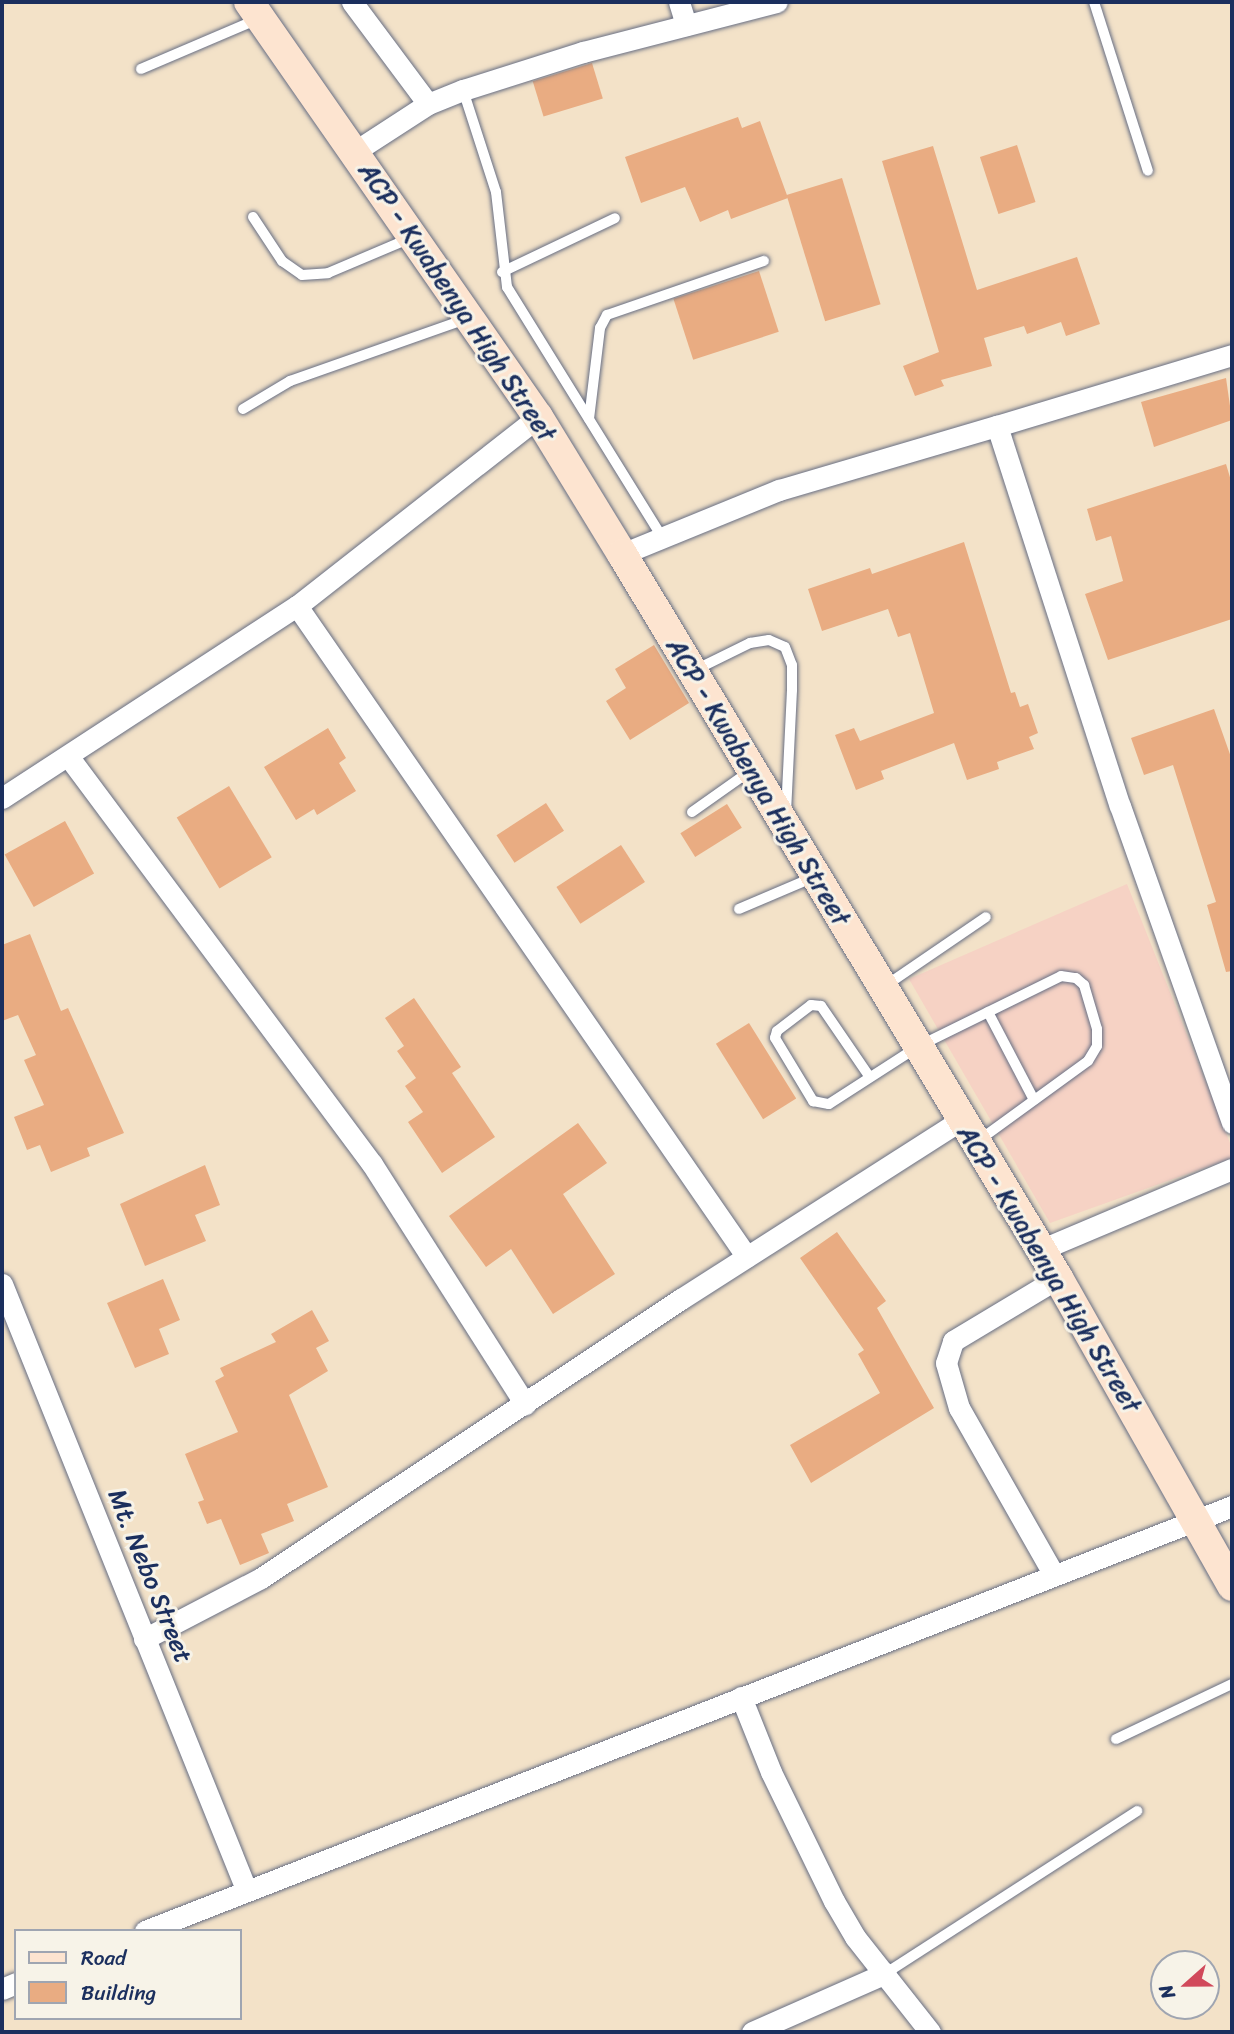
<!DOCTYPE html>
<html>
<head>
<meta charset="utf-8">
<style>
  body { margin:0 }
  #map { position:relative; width:1234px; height:2034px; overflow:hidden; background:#f3e2c8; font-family:Sriracha,sans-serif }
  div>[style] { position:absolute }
  .built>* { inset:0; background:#f6d2c4 }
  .building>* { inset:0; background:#e9ac82; transform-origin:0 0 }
  .roads { filter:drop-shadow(0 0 2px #676e83) drop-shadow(0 0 2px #676e83) }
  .lane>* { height:10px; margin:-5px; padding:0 5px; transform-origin:5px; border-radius:5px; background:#fff }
  .street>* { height:21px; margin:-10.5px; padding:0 10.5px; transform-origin:10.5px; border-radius:10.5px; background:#fff }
  .secondary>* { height:30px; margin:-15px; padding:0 15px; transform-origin:15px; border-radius:15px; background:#fde4d0 }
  span { translate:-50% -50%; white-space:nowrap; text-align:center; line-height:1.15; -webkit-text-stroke:6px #f7f3e8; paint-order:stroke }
  .street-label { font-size:26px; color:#1b2f5e }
  .frame { position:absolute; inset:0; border:4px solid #1b2f5e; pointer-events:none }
  .legend { position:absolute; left:14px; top:1929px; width:228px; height:91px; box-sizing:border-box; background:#f7f3e8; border:2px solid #9fa5b1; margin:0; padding:9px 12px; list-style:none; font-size:21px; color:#1b2f5e }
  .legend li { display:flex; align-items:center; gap:14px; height:35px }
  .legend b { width:35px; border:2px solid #9fa5b1 }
  .north { position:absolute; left:1150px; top:1950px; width:70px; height:70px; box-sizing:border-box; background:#f7f3e8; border:2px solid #9fa5b1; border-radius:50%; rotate:249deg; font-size:19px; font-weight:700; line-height:28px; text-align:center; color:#1b2f5e }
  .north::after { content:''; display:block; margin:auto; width:24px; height:32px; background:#d1495b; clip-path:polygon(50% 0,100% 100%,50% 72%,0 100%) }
</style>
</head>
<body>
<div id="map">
  <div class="built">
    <div style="clip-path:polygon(1127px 884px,1232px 1148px,1232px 1158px,1050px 1223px,909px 979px)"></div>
  </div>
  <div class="building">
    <div style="left:592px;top:63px;width:37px;height:62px;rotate:73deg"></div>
    <div style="clip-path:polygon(738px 117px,742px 128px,760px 121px,788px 198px,731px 219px,728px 210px,700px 222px,685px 187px,641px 203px,625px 157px)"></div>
    <div style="left:1017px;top:145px;width:60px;height:39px;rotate:72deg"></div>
    <div style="clip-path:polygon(933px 146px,977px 290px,1077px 257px,1100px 324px,1066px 336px,1061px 322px,1027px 334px,1024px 326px,984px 338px,992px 366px,941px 380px,944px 386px,915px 396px,903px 366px,939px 352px,882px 161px)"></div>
    <div style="left:842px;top:178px;width:132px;height:58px;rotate:73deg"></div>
    <div style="left:759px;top:271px;width:64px;height:90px;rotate:72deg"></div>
    <div style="clip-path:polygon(1226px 378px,1232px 420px,1154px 447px,1141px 402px)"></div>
    <div style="clip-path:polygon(1226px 464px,1232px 484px,1232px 619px,1108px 660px,1085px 594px,1123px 581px,1111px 536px,1096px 541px,1087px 509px)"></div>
    <div style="clip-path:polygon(964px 542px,1011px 693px,1015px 692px,1020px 707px,1028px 704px,1038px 733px,1029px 737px,1034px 749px,997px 762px,999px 769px,967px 780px,954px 743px,881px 771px,884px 779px,856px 790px,835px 735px,854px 728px,860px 741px,934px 713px,910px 633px,898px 637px,888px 609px,822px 631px,808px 589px,870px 568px,872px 574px)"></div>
    <div style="clip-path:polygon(654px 645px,689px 703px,630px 740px,606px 701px,626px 688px,615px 669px)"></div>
    <div style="clip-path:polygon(1214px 709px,1232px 760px,1232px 971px,1226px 972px,1207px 905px,1216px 902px,1173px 765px,1144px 775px,1131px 738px)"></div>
    <div style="clip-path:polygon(328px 728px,346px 758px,339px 763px,356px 791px,317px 815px,314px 809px,296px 820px,264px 767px)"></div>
    <div style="left:229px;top:786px;width:83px;height:61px;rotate:59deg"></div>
    <div style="left:546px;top:803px;width:33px;height:59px;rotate:57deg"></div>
    <div style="left:727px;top:804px;width:28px;height:55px;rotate:58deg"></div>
    <div style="left:65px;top:821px;width:60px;height:69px;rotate:61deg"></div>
    <div style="left:621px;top:845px;width:44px;height:77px;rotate:57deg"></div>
    <div style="clip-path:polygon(30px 934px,61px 1011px,68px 1008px,124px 1133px,87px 1148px,90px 1156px,51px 1172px,40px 1145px,27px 1150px,14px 1117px,44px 1105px,24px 1060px,36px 1055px,18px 1015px,2px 1021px,2px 945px)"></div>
    <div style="clip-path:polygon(414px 998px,461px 1067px,452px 1073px,495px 1137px,442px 1173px,408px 1122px,423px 1112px,405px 1086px,416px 1078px,397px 1051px,404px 1046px,385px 1018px)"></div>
    <div style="left:749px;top:1023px;width:89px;height:39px;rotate:58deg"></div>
    <div style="clip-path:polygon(578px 1123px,607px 1163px,563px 1194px,615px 1274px,553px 1314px,511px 1249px,486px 1267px,449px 1216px)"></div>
    <div style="clip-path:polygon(205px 1165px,220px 1205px,195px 1215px,206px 1241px,145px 1266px,120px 1204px)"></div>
    <div style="clip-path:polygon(837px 1232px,886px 1301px,877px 1308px,934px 1408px,811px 1483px,790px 1445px,880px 1393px,858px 1354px,864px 1350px,800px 1258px)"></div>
    <div style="clip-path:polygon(163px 1279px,180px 1320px,159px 1329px,169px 1354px,135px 1368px,107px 1303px)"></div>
    <div style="clip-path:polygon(312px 1310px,329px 1341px,316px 1348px,328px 1371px,289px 1395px,328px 1487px,287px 1504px,294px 1521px,261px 1534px,269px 1553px,240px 1565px,221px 1519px,207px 1524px,198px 1502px,204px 1500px,185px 1454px,238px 1432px,215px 1381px,224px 1376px,220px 1368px,276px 1342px,271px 1334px)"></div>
  </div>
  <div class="roads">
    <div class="lane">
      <div style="left:1094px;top:2px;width:177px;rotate:72.3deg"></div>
      <div style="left:141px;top:69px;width:127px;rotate:-23.1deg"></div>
      <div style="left:463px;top:90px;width:107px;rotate:72.1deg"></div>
      <div style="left:496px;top:192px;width:96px;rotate:83.4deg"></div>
      <div style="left:507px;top:287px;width:292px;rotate:58.2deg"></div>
      <div style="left:253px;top:217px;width:53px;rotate:56.6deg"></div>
      <div style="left:282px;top:261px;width:24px;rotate:35deg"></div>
      <div style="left:302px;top:275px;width:26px;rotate:-4deg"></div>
      <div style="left:328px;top:273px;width:90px;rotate:-22.9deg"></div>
      <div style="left:502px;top:272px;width:125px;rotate:-25.5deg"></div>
      <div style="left:243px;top:409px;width:55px;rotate:-30.8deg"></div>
      <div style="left:290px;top:381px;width:187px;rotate:-19.4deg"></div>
      <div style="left:589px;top:419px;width:92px;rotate:-83.1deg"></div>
      <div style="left:600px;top:328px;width:15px;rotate:-62deg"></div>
      <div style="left:607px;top:315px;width:166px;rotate:-19deg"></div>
      <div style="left:693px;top:671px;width:64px;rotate:-26.2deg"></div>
      <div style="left:750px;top:643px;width:19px;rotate:-9deg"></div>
      <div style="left:769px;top:640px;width:17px;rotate:24deg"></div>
      <div style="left:785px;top:647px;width:19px;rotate:69deg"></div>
      <div style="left:792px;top:665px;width:25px;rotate:90deg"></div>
      <div style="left:792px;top:690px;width:123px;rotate:92.8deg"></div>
      <div style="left:692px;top:812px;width:71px;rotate:-35.3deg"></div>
      <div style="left:739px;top:909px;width:82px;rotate:-23.1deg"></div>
      <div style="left:885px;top:986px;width:122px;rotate:-34.3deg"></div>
      <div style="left:988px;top:1012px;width:99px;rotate:62.4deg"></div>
      <div style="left:869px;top:1076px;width:85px;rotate:-124.4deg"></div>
      <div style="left:821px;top:1006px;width:10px;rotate:-174deg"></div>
      <div style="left:811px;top:1005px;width:43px;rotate:142.6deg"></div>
      <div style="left:777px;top:1031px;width:7px;rotate:106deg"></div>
      <div style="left:775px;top:1038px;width:74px;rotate:58.9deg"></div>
      <div style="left:813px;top:1101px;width:16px;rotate:11deg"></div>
      <div style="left:829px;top:1104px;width:107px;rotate:-32.8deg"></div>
      <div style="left:919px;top:1046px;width:158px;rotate:-26.2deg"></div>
      <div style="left:1061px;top:976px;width:15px;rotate:8deg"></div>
      <div style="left:1076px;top:978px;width:11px;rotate:41deg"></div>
      <div style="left:1084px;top:985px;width:46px;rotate:73.5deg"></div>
      <div style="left:1097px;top:1029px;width:17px;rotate:90deg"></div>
      <div style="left:1097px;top:1046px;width:17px;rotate:121deg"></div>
      <div style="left:1088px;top:1061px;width:136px;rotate:144deg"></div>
      <div style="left:1116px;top:1739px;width:128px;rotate:-25.4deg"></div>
      <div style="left:886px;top:1973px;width:299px;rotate:-32.8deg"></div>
    </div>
    <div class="street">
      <div style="left:352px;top:2px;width:127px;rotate:53.3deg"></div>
      <div style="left:679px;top:2px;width:24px;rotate:73deg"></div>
      <div style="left:354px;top:152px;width:88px;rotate:-33deg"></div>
      <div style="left:428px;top:104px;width:38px;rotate:-22deg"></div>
      <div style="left:463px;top:90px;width:126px;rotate:-17.6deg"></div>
      <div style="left:583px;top:52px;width:200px;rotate:-14.5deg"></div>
      <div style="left:1232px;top:355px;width:245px;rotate:163.2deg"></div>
      <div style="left:997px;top:426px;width:399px;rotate:72.1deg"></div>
      <div style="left:1120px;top:806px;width:336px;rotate:70.5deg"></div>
      <div style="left:622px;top:554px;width:170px;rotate:-22.2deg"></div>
      <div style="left:779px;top:490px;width:227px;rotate:-16.4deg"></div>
      <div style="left:297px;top:606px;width:791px;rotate:55.35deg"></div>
      <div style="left:68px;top:756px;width:509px;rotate:53.31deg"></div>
      <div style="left:372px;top:1164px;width:285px;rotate:57.5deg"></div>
      <div style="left:2px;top:798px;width:352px;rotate:-33.1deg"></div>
      <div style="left:297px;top:606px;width:306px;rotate:-38.1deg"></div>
      <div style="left:1040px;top:1250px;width:208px;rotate:-22.9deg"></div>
      <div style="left:2px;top:1284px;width:652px;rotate:68.04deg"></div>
      <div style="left:1054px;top:1575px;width:192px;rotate:-119.6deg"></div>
      <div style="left:959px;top:1408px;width:47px;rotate:-106.1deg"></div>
      <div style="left:946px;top:1363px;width:23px;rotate:-72deg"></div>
      <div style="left:953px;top:1341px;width:122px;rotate:-31deg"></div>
      <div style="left:144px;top:1639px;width:132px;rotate:-27.5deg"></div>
      <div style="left:261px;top:1578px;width:504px;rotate:-33.6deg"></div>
      <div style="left:681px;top:1299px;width:332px;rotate:-32.6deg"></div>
      <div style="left:741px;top:1697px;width:81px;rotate:68.2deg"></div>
      <div style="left:771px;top:1772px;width:144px;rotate:64deg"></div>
      <div style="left:834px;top:1901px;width:42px;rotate:59.7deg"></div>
      <div style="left:855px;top:1937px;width:121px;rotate:51.7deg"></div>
      <div style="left:145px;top:1931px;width:1167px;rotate:-21.35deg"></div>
      <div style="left:2px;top:1989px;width:15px;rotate:-23deg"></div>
      <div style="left:752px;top:2032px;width:146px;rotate:-23.8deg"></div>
    </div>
    <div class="secondary">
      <div style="left:249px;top:2px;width:506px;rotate:55.15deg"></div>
      <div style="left:538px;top:417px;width:161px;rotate:58.5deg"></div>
      <div style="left:622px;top:554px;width:845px;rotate:58.94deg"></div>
      <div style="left:1058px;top:1278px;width:354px;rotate:60.5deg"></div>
    </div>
  </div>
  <div class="street-label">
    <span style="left:457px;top:302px;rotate:56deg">ACP - Kwabenya High Street</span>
    <span style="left:758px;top:782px;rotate:59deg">ACP - Kwabenya High Street</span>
    <span style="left:1049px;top:1269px;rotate:59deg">ACP - Kwabenya High Street</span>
    <span style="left:150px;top:1576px;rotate:68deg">Mt. Nebo Street</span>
  </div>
  <div class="frame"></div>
  <ul class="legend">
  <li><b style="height:9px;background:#fde4d0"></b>Road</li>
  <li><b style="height:19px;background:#e9ac82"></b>Building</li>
  </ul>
  <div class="north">N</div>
</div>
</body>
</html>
